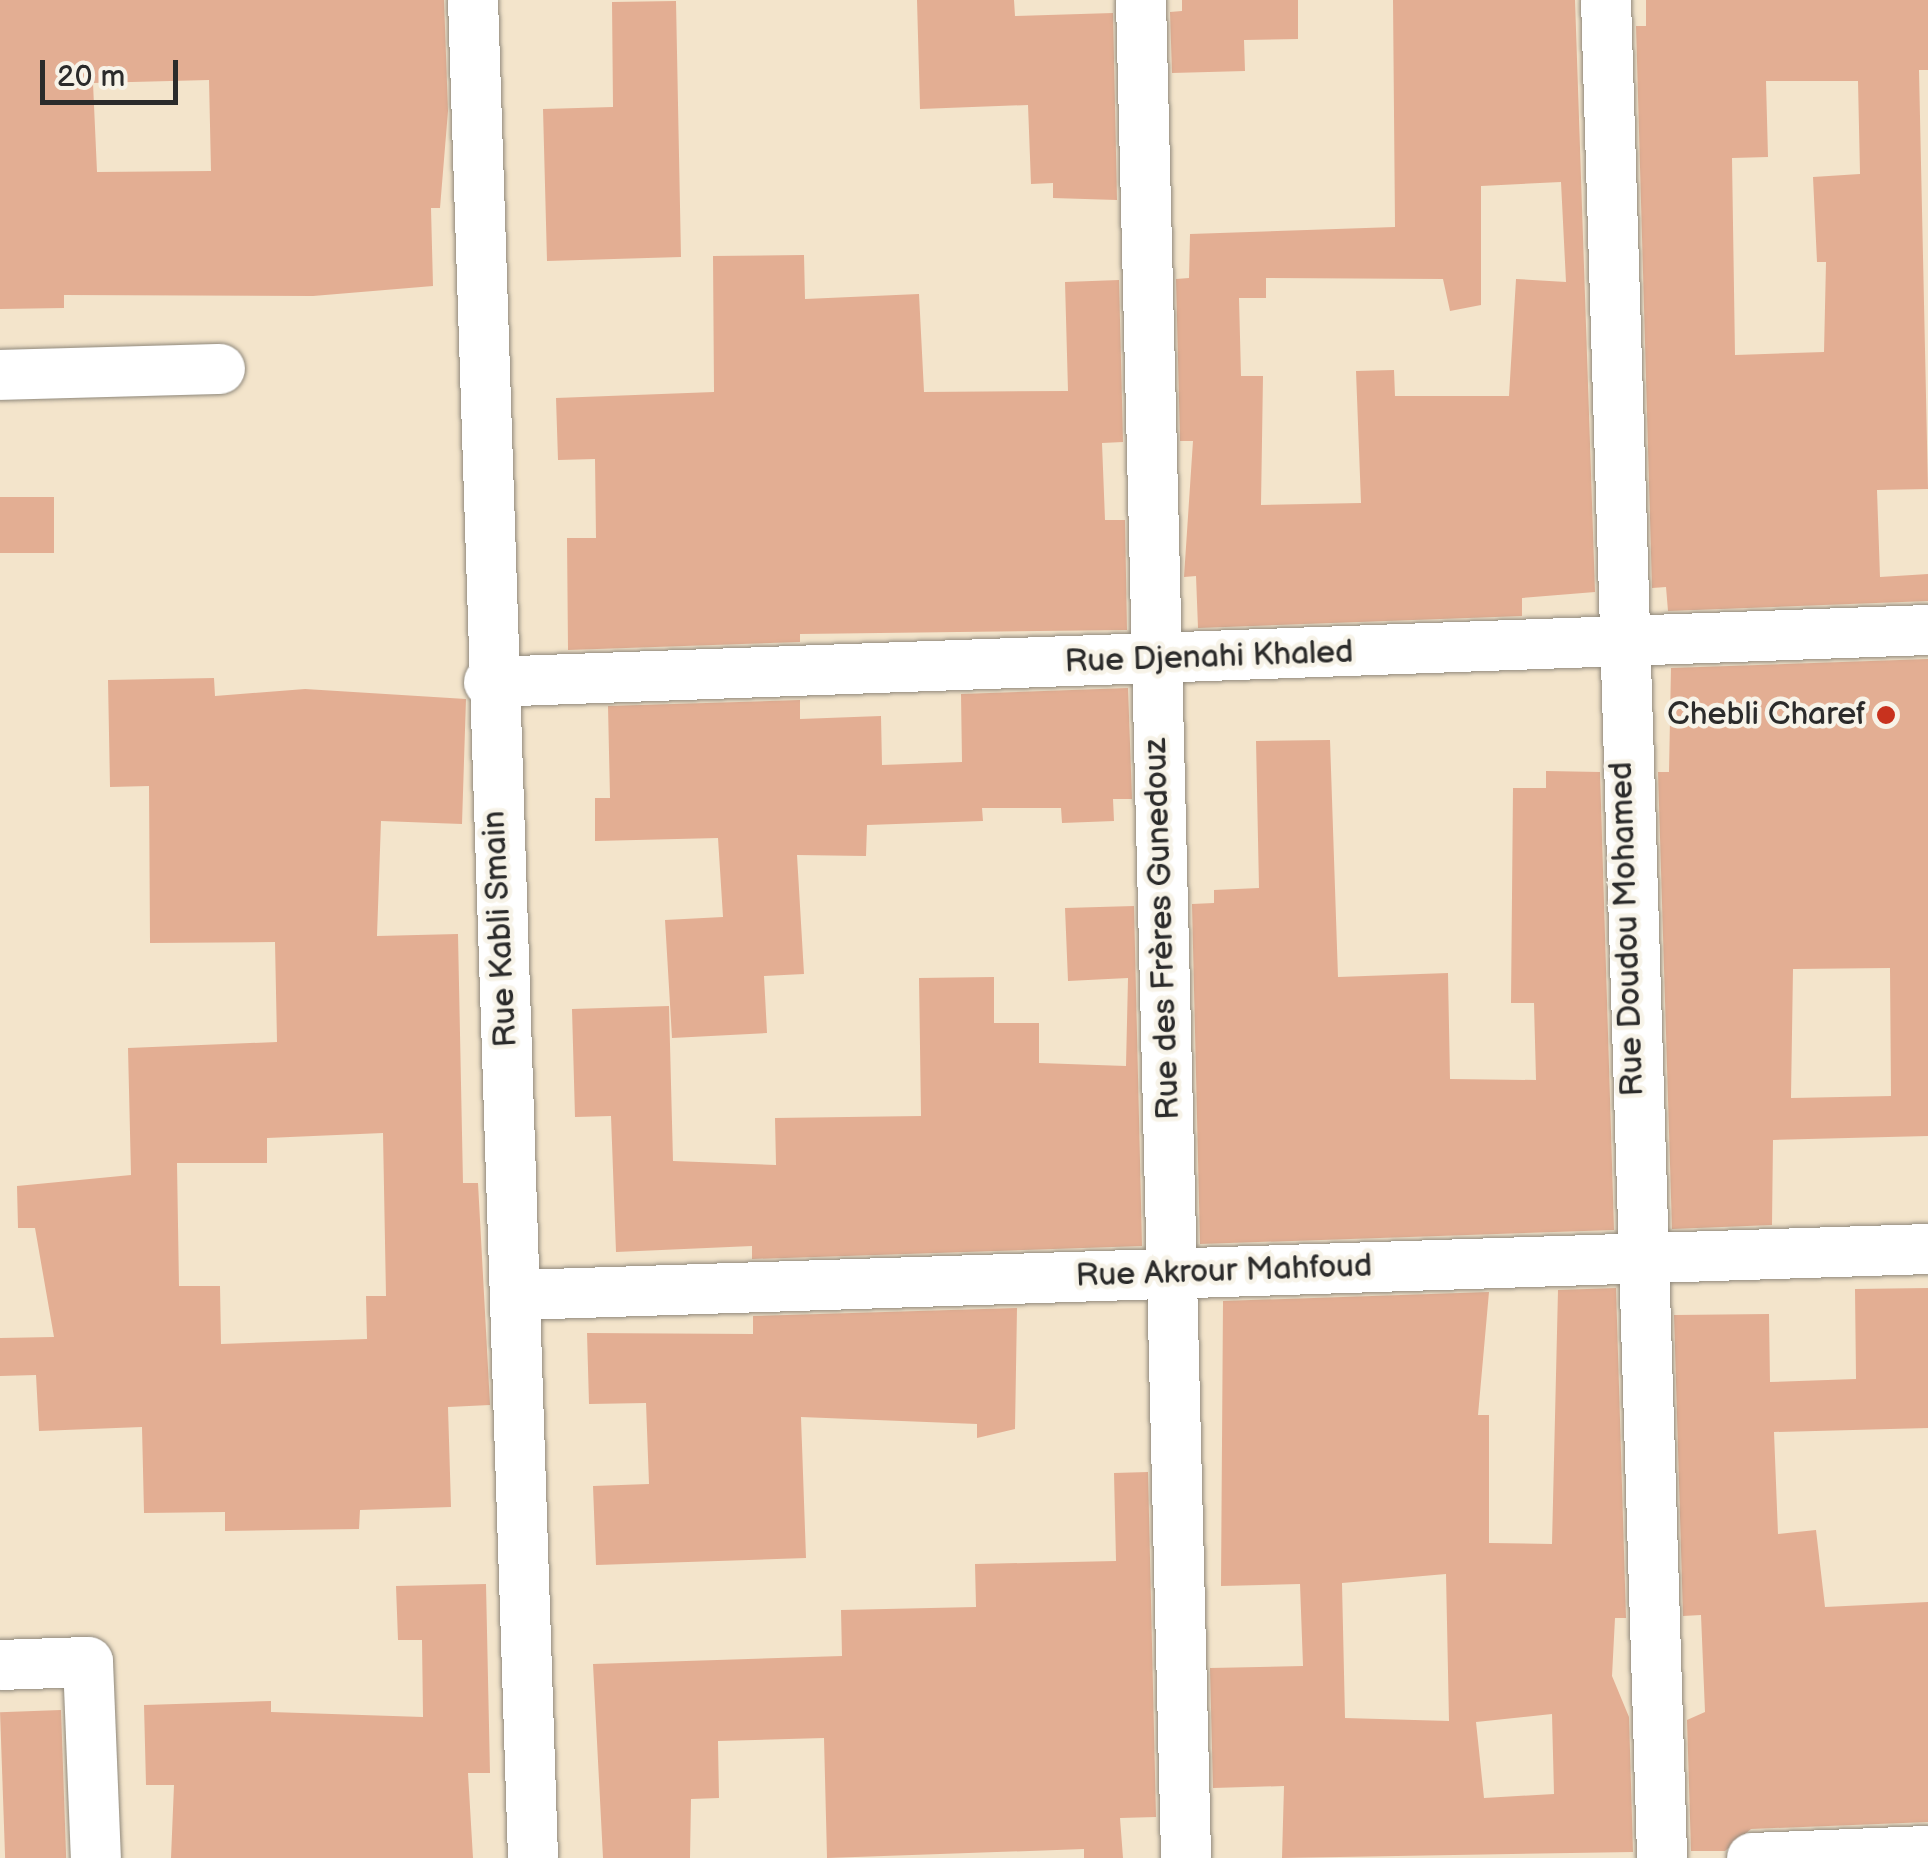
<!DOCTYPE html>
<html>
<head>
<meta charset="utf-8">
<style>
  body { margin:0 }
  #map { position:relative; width:1928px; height:1858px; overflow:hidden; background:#f3e4cb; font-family:"Balsamiq Sans",sans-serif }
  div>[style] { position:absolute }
  .building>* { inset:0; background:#e3ae93; transform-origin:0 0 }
  .roads { filter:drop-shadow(0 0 2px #8f887b) drop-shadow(0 0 2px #8f887b) }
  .street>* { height:50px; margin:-25px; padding:0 25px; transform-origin:25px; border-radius:25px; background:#fff }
  .dots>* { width:28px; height:28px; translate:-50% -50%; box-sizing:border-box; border:5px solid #f7f3e8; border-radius:50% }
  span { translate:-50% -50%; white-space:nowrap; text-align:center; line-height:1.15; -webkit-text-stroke:9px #f7f3e8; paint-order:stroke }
  .street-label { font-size:32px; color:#2b2b2b }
  .poi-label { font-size:32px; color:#2b2b2b }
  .right { translate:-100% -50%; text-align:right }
  .scale { position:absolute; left:40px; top:60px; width:138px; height:45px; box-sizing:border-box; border:5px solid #2b2b2b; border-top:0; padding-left:12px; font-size:30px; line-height:35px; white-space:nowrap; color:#2b2b2b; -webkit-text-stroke:8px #f7f3e8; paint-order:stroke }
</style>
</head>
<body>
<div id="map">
  <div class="building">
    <div style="clip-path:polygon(evenodd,0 0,444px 0,448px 111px,440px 208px,431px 208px,433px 286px,313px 296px,64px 295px,64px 308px,0 309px,0 0,209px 80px,211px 171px,97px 172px,93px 83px,209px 80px)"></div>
    <div style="clip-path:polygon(917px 0,1014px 0,1015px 16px,1113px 13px,1117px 200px,1053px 198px,1053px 183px,1031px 184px,1028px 105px,920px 109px)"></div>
    <div style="clip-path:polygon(1182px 0,1298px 0,1298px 39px,1244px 40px,1245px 71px,1172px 73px,1170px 12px,1182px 11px)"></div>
    <div style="clip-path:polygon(evenodd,1393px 0,1575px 0,1595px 592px,1522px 598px,1522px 616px,1198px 628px,1196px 576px,1184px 577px,1193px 441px,1180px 441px,1176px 279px,1189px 278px,1190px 234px,1395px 227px,1393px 0,1561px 182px,1566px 282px,1516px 279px,1509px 396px,1395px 396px,1394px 370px,1356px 371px,1361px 503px,1261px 505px,1263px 376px,1241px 376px,1239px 298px,1266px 298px,1266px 278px,1443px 279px,1450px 311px,1481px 305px,1481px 186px,1561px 182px)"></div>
    <div style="clip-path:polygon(evenodd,1646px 0,1928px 0,1928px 70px,1919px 70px,1928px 489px,1877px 490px,1880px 577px,1928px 574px,1928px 601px,1668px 611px,1666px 587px,1652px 588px,1636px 26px,1646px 26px,1646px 0,1766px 81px,1858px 81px,1860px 174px,1813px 177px,1817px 262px,1826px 262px,1824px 352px,1735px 355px,1732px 158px,1768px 157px,1766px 81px)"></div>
    <div style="clip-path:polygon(676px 1px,681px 257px,547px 261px,543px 109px,613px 107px,612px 2px)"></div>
    <div style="clip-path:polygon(804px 255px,805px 299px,919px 294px,924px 392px,1068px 391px,1065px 282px,1119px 280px,1123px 442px,1102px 443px,1105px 520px,1125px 520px,1127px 630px,800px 634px,800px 642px,568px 650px,567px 538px,596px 538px,595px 459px,558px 460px,556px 398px,714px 392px,713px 256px)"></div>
    <div style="left:0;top:497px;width:54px;height:56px"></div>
    <div style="clip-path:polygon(evenodd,1928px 659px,1928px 1136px,1773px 1140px,1772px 1225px,1672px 1229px,1658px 772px,1669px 772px,1671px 668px,1928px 659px,1890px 968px,1891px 1096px,1791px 1098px,1793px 969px,1890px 968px)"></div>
    <div style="clip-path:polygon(evenodd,214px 678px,215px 696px,305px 689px,466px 699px,462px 824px,381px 821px,377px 936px,458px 934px,463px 1183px,478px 1183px,490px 1405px,448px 1407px,451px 1507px,360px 1510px,359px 1529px,225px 1531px,225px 1512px,144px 1513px,142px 1427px,39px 1431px,36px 1375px,0 1376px,0 1338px,54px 1337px,35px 1228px,18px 1228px,17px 1186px,131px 1175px,128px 1048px,277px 1042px,275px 942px,150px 943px,149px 786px,110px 787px,108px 680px,214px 678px,383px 1133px,386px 1296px,366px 1296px,367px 1339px,221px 1344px,220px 1286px,179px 1286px,177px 1163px,267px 1163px,267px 1138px,383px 1133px)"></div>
    <div style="clip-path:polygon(1128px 688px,1132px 799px,1113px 799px,1114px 821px,1062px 823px,1061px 808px,982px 808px,983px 821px,867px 825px,866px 856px,797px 855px,804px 974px,764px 976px,767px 1033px,672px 1038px,665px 920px,723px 917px,718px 838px,595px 841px,595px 798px,610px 798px,608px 706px,800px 700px,800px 719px,881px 716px,882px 765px,962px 762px,961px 694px)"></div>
    <div style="clip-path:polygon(1330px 740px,1338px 977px,1448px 973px,1450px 1079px,1536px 1080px,1534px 1003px,1511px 1003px,1513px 788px,1546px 788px,1546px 771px,1600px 772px,1614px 1230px,1200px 1244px,1192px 904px,1214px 903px,1214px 890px,1259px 888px,1256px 741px)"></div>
    <div style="clip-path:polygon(1134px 906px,1142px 1246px,752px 1259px,752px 1246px,616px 1252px,611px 1116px,575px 1117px,572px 1009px,669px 1006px,673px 1161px,776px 1165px,775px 1118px,921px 1116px,919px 978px,994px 977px,994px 1023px,1039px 1023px,1039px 1063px,1126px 1066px,1128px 978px,1068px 981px,1065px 908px)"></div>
    <div style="clip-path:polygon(evenodd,1616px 1288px,1626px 1618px,1615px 1618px,1612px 1676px,1629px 1717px,1633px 1852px,1282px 1858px,1284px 1786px,1213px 1788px,1210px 1668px,1303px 1666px,1300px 1584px,1221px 1586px,1223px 1301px,1489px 1292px,1478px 1415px,1489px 1415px,1489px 1543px,1552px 1544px,1558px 1290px,1616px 1288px,1446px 1574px,1449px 1721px,1345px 1718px,1342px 1583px,1446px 1574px,1616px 1288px,1552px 1714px,1554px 1794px,1484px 1798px,1476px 1722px,1552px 1714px)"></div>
    <div style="clip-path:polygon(1928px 1288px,1928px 1428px,1774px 1432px,1778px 1534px,1816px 1530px,1825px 1607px,1928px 1602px,1928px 1822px,1751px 1829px,1725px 1851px,1691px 1851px,1687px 1720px,1705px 1712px,1701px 1615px,1683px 1616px,1674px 1315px,1769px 1314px,1770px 1382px,1856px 1379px,1855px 1289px)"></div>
    <div style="clip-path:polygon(1017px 1308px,1015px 1429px,977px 1438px,977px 1424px,801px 1417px,806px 1558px,596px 1565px,593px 1486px,649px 1484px,646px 1403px,589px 1404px,587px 1333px,753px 1334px,753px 1316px)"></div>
    <div style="clip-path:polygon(1148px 1472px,1156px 1817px,1120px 1818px,1123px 1858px,1084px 1858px,1084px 1849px,827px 1858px,824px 1738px,718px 1741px,719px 1798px,691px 1799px,690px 1858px,603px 1858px,593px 1664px,842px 1656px,841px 1610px,976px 1607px,975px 1564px,1116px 1561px,1114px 1473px)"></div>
    <div style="clip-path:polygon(486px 1584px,490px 1773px,468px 1773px,473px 1858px,171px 1858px,174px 1785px,146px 1785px,144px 1705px,271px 1701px,271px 1712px,423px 1717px,422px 1640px,398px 1640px,396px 1586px)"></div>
    <div style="left:61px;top:1710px;width:148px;height:61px;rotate:88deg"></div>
  </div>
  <div class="roads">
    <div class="street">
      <div style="left:473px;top:0;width:1859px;rotate:88.15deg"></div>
      <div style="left:1141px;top:0;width:1859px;rotate:88.61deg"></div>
      <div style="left:1606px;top:0;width:1859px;rotate:88.27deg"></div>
      <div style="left:0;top:375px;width:220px;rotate:-1.6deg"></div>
      <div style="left:489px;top:682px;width:1440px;rotate:-2.07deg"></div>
      <div style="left:519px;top:1295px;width:1410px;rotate:-1.87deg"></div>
      <div style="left:0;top:1665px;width:88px;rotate:-2deg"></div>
      <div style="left:88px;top:1662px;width:196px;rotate:87.7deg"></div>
      <div style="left:1752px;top:1858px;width:176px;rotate:-2.3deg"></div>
    </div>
  </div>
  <div class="dots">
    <div style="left:1886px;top:715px;background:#c8321e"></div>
  </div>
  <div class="street-label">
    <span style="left:1209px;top:658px;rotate:-2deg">Rue Djenahi Khaled</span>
    <span style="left:501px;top:929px;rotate:-93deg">Rue Kabli Smain</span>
    <span style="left:1163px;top:929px;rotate:-92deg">Rue des Frères Gunedouz</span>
    <span style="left:1628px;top:929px;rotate:-92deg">Rue Doudou Mohamed</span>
    <span style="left:1224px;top:1272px;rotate:-2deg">Rue Akrour Mahfoud</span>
  </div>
  <div class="poi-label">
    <span class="right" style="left:1866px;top:715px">Chebli Charef</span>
  </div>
  <div class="scale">20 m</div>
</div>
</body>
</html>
